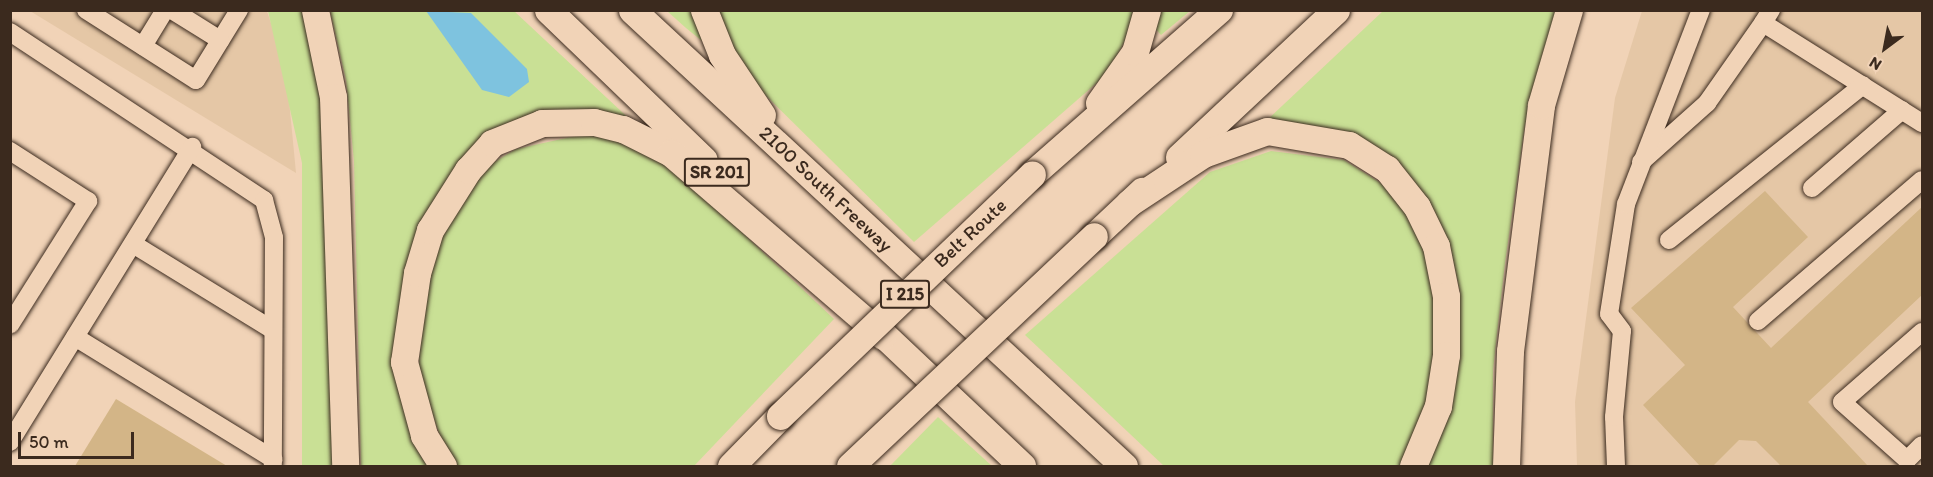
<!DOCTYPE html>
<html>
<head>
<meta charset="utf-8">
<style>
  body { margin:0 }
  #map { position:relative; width:1933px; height:477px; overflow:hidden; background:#f1d3b7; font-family:Itim,sans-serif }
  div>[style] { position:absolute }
  .built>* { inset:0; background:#e5c7a6 }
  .green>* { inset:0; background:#c9e095 }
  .water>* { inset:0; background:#7ec3df }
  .building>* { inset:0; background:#d3b587 }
  .roads { filter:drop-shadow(0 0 2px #3b2a1e) drop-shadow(0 0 2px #3b2a1e) }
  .minor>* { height:18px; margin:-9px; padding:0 9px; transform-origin:9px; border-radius:9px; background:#f1d3b7 }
  .highway>* { height:27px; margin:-13.5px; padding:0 13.5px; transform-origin:13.5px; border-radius:13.5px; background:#f1d3b7 }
  .bridges { filter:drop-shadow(0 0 2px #3b2a1e) drop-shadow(0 0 2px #3b2a1e) }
  .highway-bridge>* { height:27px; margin:-13.5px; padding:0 13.5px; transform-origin:13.5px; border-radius:13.5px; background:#f1d3b7 }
  span { translate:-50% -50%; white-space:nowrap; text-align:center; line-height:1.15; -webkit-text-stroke:5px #f1d3b7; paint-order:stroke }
  .shield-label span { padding:2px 4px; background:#f1d3b7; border:2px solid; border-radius:4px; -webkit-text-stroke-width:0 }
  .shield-label { font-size:18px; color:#3b2a1e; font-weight:700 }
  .street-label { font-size:20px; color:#3b2a1e }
  .frame { position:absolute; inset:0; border:12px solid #3b2a1e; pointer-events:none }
  .north { position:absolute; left:1855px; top:18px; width:60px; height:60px; -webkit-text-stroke:4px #f1d3b7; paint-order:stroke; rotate:212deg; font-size:16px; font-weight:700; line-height:24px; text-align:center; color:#3b2a1e }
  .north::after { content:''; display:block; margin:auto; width:21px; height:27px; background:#3b2a1e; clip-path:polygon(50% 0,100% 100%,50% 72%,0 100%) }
  .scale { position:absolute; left:18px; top:432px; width:116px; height:27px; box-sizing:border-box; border:3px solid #3b2a1e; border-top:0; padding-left:8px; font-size:18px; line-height:21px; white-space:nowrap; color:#3b2a1e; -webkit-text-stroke:4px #f1d3b7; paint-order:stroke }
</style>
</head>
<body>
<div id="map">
  <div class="built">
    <div style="clip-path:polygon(30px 11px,267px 11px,286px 69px,296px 173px)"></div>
    <div style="clip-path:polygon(1642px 11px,1922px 11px,1922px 466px,1577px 466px,1575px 402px,1615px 98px)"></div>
  </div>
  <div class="green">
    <div style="clip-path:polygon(268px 11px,309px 11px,329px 99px,341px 466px,302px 466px,302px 163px)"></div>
    <div style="clip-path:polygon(330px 11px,514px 11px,638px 127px,601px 119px,485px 144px,402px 317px,429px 466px,361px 466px,354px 161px,346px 80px)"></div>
    <div style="clip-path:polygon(667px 11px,694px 11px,702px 41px,686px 28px)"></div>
    <div style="clip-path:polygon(716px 11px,1141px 11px,1107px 74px,914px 242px,749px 79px,729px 50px)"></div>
    <div style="clip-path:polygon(1159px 11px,1190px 11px,1161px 35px,1154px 27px)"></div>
    <div style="clip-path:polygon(1383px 11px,1556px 11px,1525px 125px,1505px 263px,1493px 370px,1493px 466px,1422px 466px,1455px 366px,1460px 292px,1449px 242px,1423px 198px,1407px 180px,1264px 123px)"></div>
    <div style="clip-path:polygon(580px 135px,612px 138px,645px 150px,695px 188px,834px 319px,694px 466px,451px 466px,418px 375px,426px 281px,452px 208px,491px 164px,516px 149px)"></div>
    <div style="clip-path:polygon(1271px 151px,1344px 160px,1395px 192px,1416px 216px,1444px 297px,1427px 411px,1401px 466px,1164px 466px,1025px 335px,1210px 172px)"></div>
    <div style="clip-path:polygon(938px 417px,992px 466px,890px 466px)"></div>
  </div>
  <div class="water">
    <div style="clip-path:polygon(426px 11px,471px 13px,527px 69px,529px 82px,509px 97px,482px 90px)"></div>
  </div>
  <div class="building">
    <div style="clip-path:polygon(1765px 191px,1808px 237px,1733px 307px,1771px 348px,1922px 207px,1922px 295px,1808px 402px,1868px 466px,1781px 466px,1756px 441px,1739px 440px,1713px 466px,1700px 466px,1643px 405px,1685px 365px,1631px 308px)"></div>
    <div style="clip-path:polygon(116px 399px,227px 466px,75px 466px)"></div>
  </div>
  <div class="roads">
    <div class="minor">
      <div style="left:86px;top:10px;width:130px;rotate:32.5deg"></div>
      <div style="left:196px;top:80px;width:82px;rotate:-58.4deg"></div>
      <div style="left:172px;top:10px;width:57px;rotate:32deg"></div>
      <div style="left:1771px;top:10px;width:15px;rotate:122deg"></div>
      <div style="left:1763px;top:23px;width:188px;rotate:32.2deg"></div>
      <div style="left:10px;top:32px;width:305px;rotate:33.5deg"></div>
      <div style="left:264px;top:200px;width:39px;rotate:75deg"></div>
      <div style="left:274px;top:238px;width:228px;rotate:90.3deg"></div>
      <div style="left:143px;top:46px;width:42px;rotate:-58.6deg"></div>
      <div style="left:10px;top:151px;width:93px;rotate:32.7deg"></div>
      <div style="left:88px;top:201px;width:146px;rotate:122.2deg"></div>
      <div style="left:1641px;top:162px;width:89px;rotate:-41.8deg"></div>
      <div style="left:1707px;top:103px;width:98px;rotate:-55deg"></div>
      <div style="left:1812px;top:188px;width:119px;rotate:-40.9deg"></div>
      <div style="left:1669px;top:240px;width:248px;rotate:-38.6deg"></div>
      <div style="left:133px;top:244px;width:164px;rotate:31.6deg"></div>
      <div style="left:1758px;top:321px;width:216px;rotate:-40.7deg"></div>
      <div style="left:1922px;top:332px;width:106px;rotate:138.8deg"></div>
      <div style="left:1842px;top:402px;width:87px;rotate:41.7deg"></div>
      <div style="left:1907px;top:460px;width:21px;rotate:-45deg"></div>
      <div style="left:75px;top:337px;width:233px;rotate:31.6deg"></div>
      <div style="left:10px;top:442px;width:347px;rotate:-58.3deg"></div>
      <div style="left:1616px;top:466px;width:49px;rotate:-92.3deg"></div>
      <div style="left:1614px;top:417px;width:86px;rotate:-84.7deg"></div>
      <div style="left:1622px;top:331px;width:21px;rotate:-127deg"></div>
      <div style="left:1609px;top:314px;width:111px;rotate:-81.2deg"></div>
      <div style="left:1626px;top:204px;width:208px;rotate:-68.9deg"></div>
    </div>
    <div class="highway">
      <div style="left:315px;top:10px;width:89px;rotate:78.3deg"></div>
      <div style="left:333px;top:97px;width:369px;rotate:88.1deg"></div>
      <div style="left:548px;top:10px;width:216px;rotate:43.9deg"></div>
      <div style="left:632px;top:10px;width:671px;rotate:42.83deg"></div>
      <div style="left:704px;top:10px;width:48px;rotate:68.2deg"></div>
      <div style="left:722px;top:55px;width:72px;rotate:56.3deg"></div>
      <div style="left:1099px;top:103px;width:62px;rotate:-54.8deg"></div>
      <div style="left:1135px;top:52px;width:44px;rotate:-74.1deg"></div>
      <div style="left:1179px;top:157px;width:215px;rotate:-43.1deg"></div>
      <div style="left:1032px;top:174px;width:249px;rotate:-41.3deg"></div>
      <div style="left:1129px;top:203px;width:89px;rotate:-33.5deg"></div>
      <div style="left:1203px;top:154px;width:68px;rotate:-19.8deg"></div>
      <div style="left:1267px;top:131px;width:83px;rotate:9.7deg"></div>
      <div style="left:1349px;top:145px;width:45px;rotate:32.3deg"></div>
      <div style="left:1387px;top:169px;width:48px;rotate:51.7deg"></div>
      <div style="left:1417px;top:207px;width:43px;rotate:64deg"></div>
      <div style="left:1436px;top:246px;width:51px;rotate:78.7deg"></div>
      <div style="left:1446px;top:296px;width:59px;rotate:90deg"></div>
      <div style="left:1446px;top:355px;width:52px;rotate:98.9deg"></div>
      <div style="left:1438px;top:406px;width:65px;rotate:112.6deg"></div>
      <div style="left:1094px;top:236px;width:66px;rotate:-43.2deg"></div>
      <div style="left:871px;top:323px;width:208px;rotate:43.4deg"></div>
      <div style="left:443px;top:466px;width:36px;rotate:-122deg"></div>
      <div style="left:424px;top:435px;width:76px;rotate:-105.3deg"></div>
      <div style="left:404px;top:362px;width:90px;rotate:-81.7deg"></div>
      <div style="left:417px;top:273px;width:45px;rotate:-73.2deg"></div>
      <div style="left:430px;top:230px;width:71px;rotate:-57.7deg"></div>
      <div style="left:468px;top:170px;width:36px;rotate:-48deg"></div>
      <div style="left:492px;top:143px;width:54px;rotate:-21.8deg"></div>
      <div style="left:542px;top:123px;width:52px;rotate:-1.1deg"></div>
      <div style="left:594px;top:122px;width:30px;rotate:14deg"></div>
      <div style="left:623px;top:129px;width:54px;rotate:26.6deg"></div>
      <div style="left:671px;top:153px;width:280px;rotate:40.8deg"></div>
      <div style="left:731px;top:466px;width:70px;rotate:-45.6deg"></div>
      <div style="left:1506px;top:466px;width:115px;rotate:-88deg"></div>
      <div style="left:1510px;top:351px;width:248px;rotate:-82.8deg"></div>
      <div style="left:1541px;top:105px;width:99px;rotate:-73.6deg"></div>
    </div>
  </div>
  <div class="bridges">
    <div class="highway-bridge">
      <div style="left:780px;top:416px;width:349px;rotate:-43.8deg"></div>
      <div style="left:850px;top:466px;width:335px;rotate:-43.3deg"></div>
    </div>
  </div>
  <div class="shield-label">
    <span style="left:717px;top:172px">SR 201</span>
    <span style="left:905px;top:294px">I 215</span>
  </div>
  <div class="street-label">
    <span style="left:826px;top:189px;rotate:43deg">2100 South Freeway</span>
    <span style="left:970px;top:233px;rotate:-43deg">Belt Route</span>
  </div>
  <div class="frame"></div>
  <div class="north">N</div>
  <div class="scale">50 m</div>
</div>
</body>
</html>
